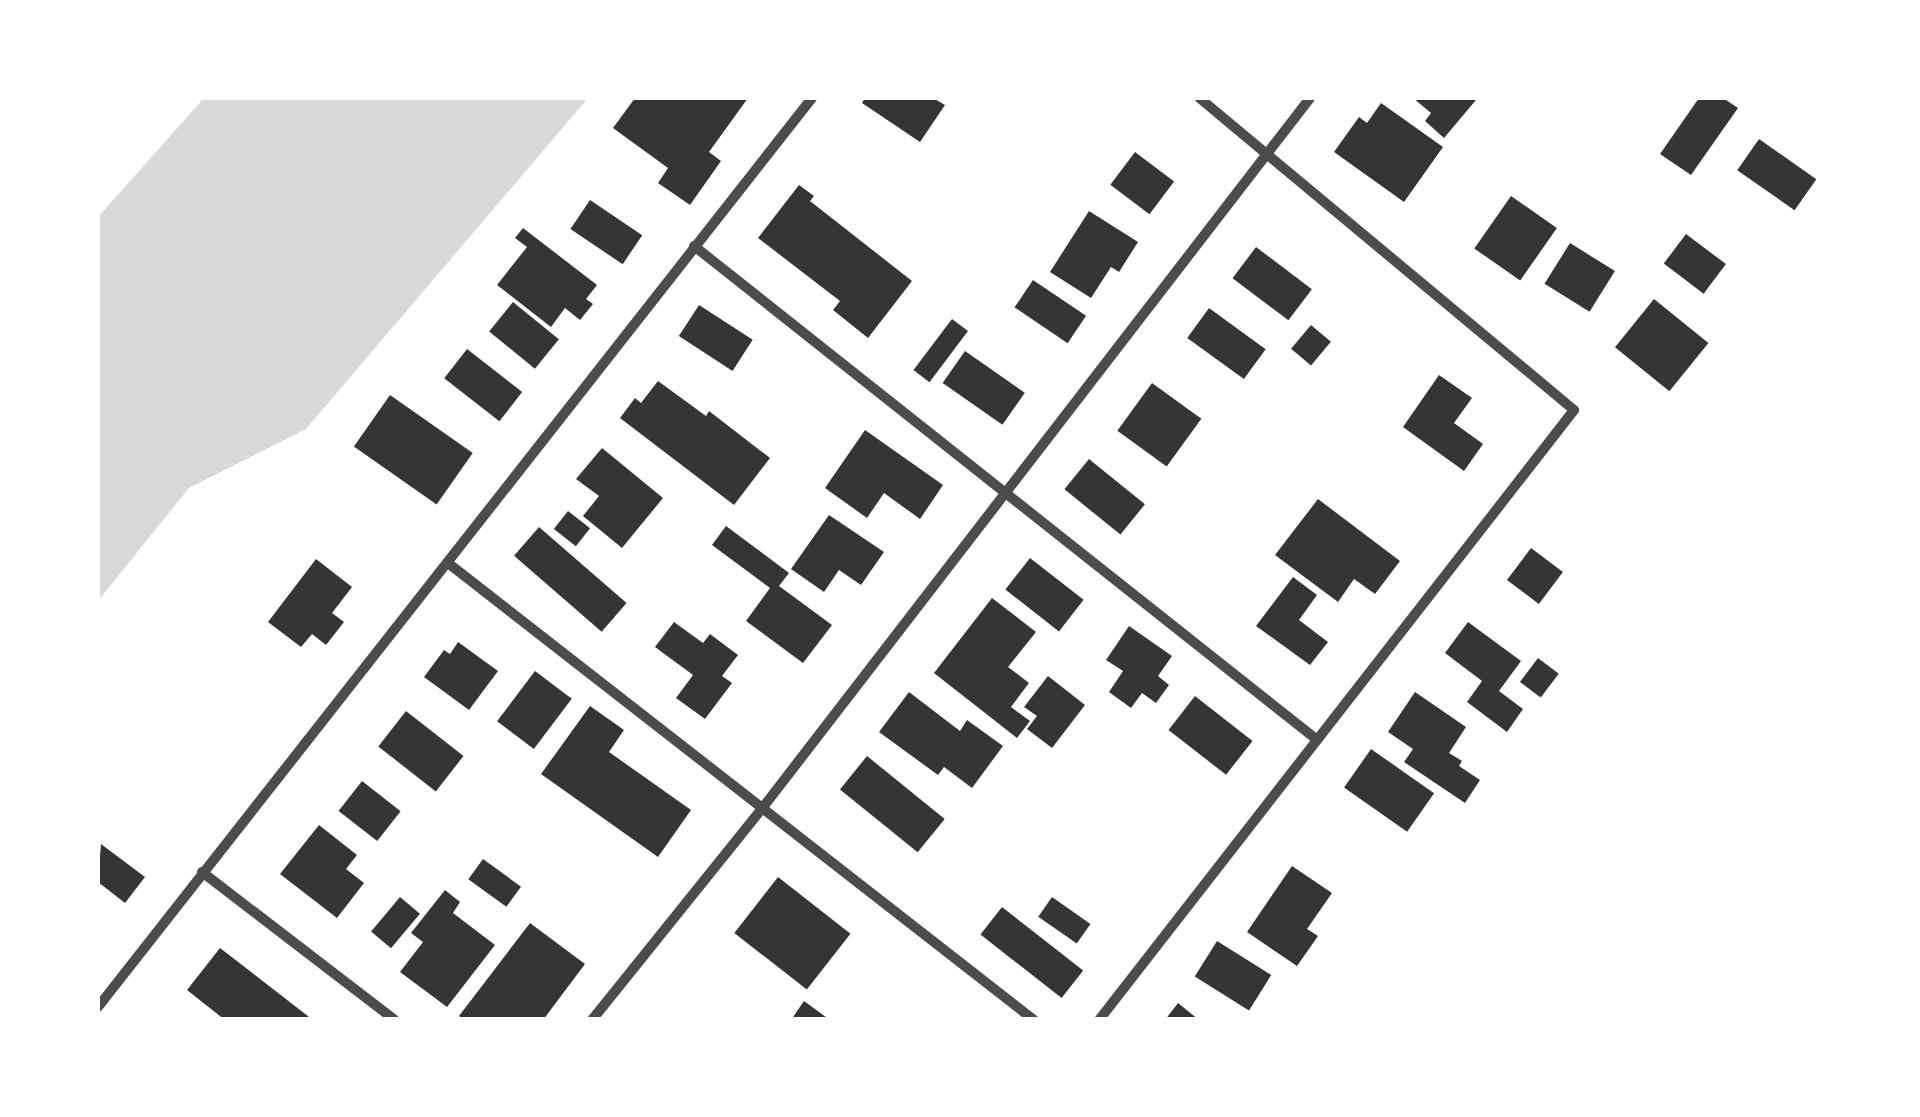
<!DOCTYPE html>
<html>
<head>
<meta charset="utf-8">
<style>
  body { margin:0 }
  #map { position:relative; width:1920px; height:1117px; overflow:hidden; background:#fff; font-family:"IBM Plex Sans",sans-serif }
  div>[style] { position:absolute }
  .water>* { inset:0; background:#d9d9d9 }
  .building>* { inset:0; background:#353535; transform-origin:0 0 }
  .minor>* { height:10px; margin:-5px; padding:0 5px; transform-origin:5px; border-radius:5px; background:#4c4c4c }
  span { translate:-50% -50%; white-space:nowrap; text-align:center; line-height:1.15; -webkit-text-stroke:9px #fff; paint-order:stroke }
  .frame { position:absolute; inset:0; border:100px solid #fff; pointer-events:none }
</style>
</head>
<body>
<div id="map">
  <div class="water">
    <div style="clip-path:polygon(204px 98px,588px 98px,306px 429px,189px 488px,98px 601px,98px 217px)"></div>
  </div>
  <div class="building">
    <div style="clip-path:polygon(635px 98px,748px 98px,709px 152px,721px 161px,690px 205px,658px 183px,668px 168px,613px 128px)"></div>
    <div style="clip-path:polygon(865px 98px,933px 98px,945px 105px,920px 142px,862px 103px)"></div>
    <div style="clip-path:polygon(1413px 98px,1473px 98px,1476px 100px,1444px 138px,1425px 121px,1431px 113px)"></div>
    <div style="clip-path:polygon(1699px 98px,1723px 98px,1738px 108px,1691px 175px,1660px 154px)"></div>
    <div style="clip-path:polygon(1381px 103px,1443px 147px,1404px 202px,1334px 152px,1359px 117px,1367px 123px)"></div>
    <div style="left:1759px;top:139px;width:70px;height:38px;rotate:35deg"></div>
    <div style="left:1135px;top:152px;width:49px;height:41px;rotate:37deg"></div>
    <div style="clip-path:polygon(799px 185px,814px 196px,810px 201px,912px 281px,868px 338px,833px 310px,840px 301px,758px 238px)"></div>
    <div style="left:1511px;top:196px;width:56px;height:64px;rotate:35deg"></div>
    <div style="left:590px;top:200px;width:63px;height:35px;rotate:34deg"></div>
    <div style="clip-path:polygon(1089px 211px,1138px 242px,1119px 272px,1111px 267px,1091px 298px,1050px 272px)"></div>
    <div style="clip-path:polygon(523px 228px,597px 285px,586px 299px,593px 304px,580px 320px,565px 308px,551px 327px,497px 285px,527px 247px,515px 238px)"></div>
    <div style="left:1686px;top:234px;width:50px;height:37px;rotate:37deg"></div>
    <div style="left:1570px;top:243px;width:53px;height:48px;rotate:32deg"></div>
    <div style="left:1256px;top:247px;width:70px;height:39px;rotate:37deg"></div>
    <div style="left:1033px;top:280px;width:64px;height:33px;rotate:34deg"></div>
    <div style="left:1654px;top:299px;width:70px;height:62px;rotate:39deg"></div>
    <div style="left:513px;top:302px;width:59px;height:38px;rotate:39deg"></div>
    <div style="left:699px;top:305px;width:64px;height:37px;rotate:33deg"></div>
    <div style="left:1209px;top:308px;width:70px;height:37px;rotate:36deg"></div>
    <div style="left:952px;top:319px;width:20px;height:64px;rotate:37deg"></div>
    <div style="left:1311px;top:325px;width:26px;height:31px;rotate:40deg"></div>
    <div style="left:467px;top:349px;width:70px;height:37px;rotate:38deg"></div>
    <div style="left:965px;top:351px;width:73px;height:39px;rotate:35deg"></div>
    <div style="clip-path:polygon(1439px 375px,1472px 398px,1454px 423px,1483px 444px,1464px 471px,1403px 427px)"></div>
    <div style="clip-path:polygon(658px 381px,706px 416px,709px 411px,770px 458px,734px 505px,620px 418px,635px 398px,641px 403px)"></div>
    <div style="left:1152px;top:383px;width:61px;height:59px;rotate:36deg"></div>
    <div style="left:390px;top:395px;width:101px;height:63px;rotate:35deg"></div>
    <div style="clip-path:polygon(865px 430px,943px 485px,920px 519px,884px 493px,867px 518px,825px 488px)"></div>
    <div style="clip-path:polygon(602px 448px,663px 498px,622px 548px,583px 516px,599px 496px,576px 479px)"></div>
    <div style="left:1089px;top:459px;width:72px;height:39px;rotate:39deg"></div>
    <div style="clip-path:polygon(1318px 499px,1400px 561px,1375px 594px,1354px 579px,1338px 602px,1275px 555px)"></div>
    <div style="left:568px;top:511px;width:28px;height:23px;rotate:38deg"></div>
    <div style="clip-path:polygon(829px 515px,884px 552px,861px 585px,839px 570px,824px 592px,791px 569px)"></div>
    <div style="clip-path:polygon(726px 526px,789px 573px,779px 586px,832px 625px,803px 663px,746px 621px,770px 588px,712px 545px)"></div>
    <div style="left:539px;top:527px;width:116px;height:38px;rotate:41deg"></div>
    <div style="left:1531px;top:548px;width:40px;height:40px;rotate:37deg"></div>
    <div style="left:1030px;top:558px;width:68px;height:40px;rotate:38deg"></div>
    <div style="clip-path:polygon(316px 559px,352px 587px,332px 613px,344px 622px,326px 645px,312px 634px,301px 647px,268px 622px)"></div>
    <div style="clip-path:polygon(1293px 577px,1317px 595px,1299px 620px,1328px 642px,1310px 665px,1256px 626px)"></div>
    <div style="clip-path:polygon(992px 598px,1036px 632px,1008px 667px,1029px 683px,1011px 707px,1030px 721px,1017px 738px,934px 673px)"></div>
    <div style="clip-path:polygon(674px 622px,703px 643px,710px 634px,738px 655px,722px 676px,732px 683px,705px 719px,676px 698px,693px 675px,655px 647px)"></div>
    <div style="clip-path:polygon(1468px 622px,1521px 661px,1499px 691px,1523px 709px,1507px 732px,1467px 702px,1482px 681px,1445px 653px)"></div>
    <div style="clip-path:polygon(1129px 626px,1172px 656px,1158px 676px,1169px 685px,1156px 703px,1142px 693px,1131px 708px,1109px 692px,1123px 671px,1106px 660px)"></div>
    <div style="clip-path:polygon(458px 642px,498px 671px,469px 710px,424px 677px,444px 650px,450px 654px)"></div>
    <div style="left:1538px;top:658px;width:26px;height:30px;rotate:37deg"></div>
    <div style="left:535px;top:671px;width:46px;height:63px;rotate:37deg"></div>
    <div style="clip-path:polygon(1048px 676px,1085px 705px,1052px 748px,1027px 729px,1037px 716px,1024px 707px)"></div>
    <div style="clip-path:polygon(909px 692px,960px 731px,967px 720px,1003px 746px,972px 788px,944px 767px,938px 775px,879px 732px)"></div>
    <div style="clip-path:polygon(1415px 692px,1466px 727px,1449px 753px,1462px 761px,1459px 766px,1480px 780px,1465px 803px,1404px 762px,1413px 749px,1388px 732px)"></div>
    <div style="left:1195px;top:696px;width:73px;height:43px;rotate:38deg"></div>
    <div style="clip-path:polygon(590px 706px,624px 730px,609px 752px,691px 810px,658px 857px,541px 774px)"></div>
    <div style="left:406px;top:711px;width:73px;height:45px;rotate:38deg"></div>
    <div style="left:1371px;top:749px;width:77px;height:47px;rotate:35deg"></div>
    <div style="left:867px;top:756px;width:100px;height:43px;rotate:39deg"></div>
    <div style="left:362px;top:781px;width:49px;height:38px;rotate:38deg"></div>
    <div style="clip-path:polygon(319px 825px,357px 855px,346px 869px,364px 883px,337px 918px,280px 874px)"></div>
    <div style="clip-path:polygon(101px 844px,145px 877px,125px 903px,98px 882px)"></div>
    <div style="left:483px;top:859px;width:47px;height:25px;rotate:36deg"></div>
    <div style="clip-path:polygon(1292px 866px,1332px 893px,1307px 929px,1318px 936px,1297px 966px,1247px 932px)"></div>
    <div style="left:778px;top:877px;width:92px;height:71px;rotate:38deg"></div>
    <div style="clip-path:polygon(445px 890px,460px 902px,453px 913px,495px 945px,447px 1007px,400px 972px,423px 942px,411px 933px)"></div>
    <div style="left:400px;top:897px;width:26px;height:45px;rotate:40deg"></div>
    <div style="left:1052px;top:897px;width:47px;height:24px;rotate:35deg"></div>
    <div style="left:1002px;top:907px;width:103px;height:35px;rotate:38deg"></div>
    <div style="clip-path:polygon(530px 923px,585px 964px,543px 1020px,464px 1020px,459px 1016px)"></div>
    <div style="left:1217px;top:941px;width:64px;height:42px;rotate:32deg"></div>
    <div style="clip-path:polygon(220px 948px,313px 1020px,225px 1020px,187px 990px)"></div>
    <div style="clip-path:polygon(804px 1001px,830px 1020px,791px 1020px)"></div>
    <div style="clip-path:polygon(1178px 1003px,1199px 1020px,1165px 1020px)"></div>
  </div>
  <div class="minor">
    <div style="left:694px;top:246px;width:794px;rotate:38.4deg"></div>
    <div style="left:448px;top:563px;width:743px;rotate:37.95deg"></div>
    <div style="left:202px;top:872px;width:243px;rotate:37.5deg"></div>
    <div style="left:98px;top:1007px;width:1156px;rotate:-51.85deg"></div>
    <div style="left:592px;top:1020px;width:275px;rotate:-51.2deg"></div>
    <div style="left:764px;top:806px;width:894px;rotate:-52.36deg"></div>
    <div style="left:1099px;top:1020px;width:773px;rotate:-52.09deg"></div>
    <div style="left:1574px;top:410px;width:487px;rotate:-140.2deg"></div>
  </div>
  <div class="frame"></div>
</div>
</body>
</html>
